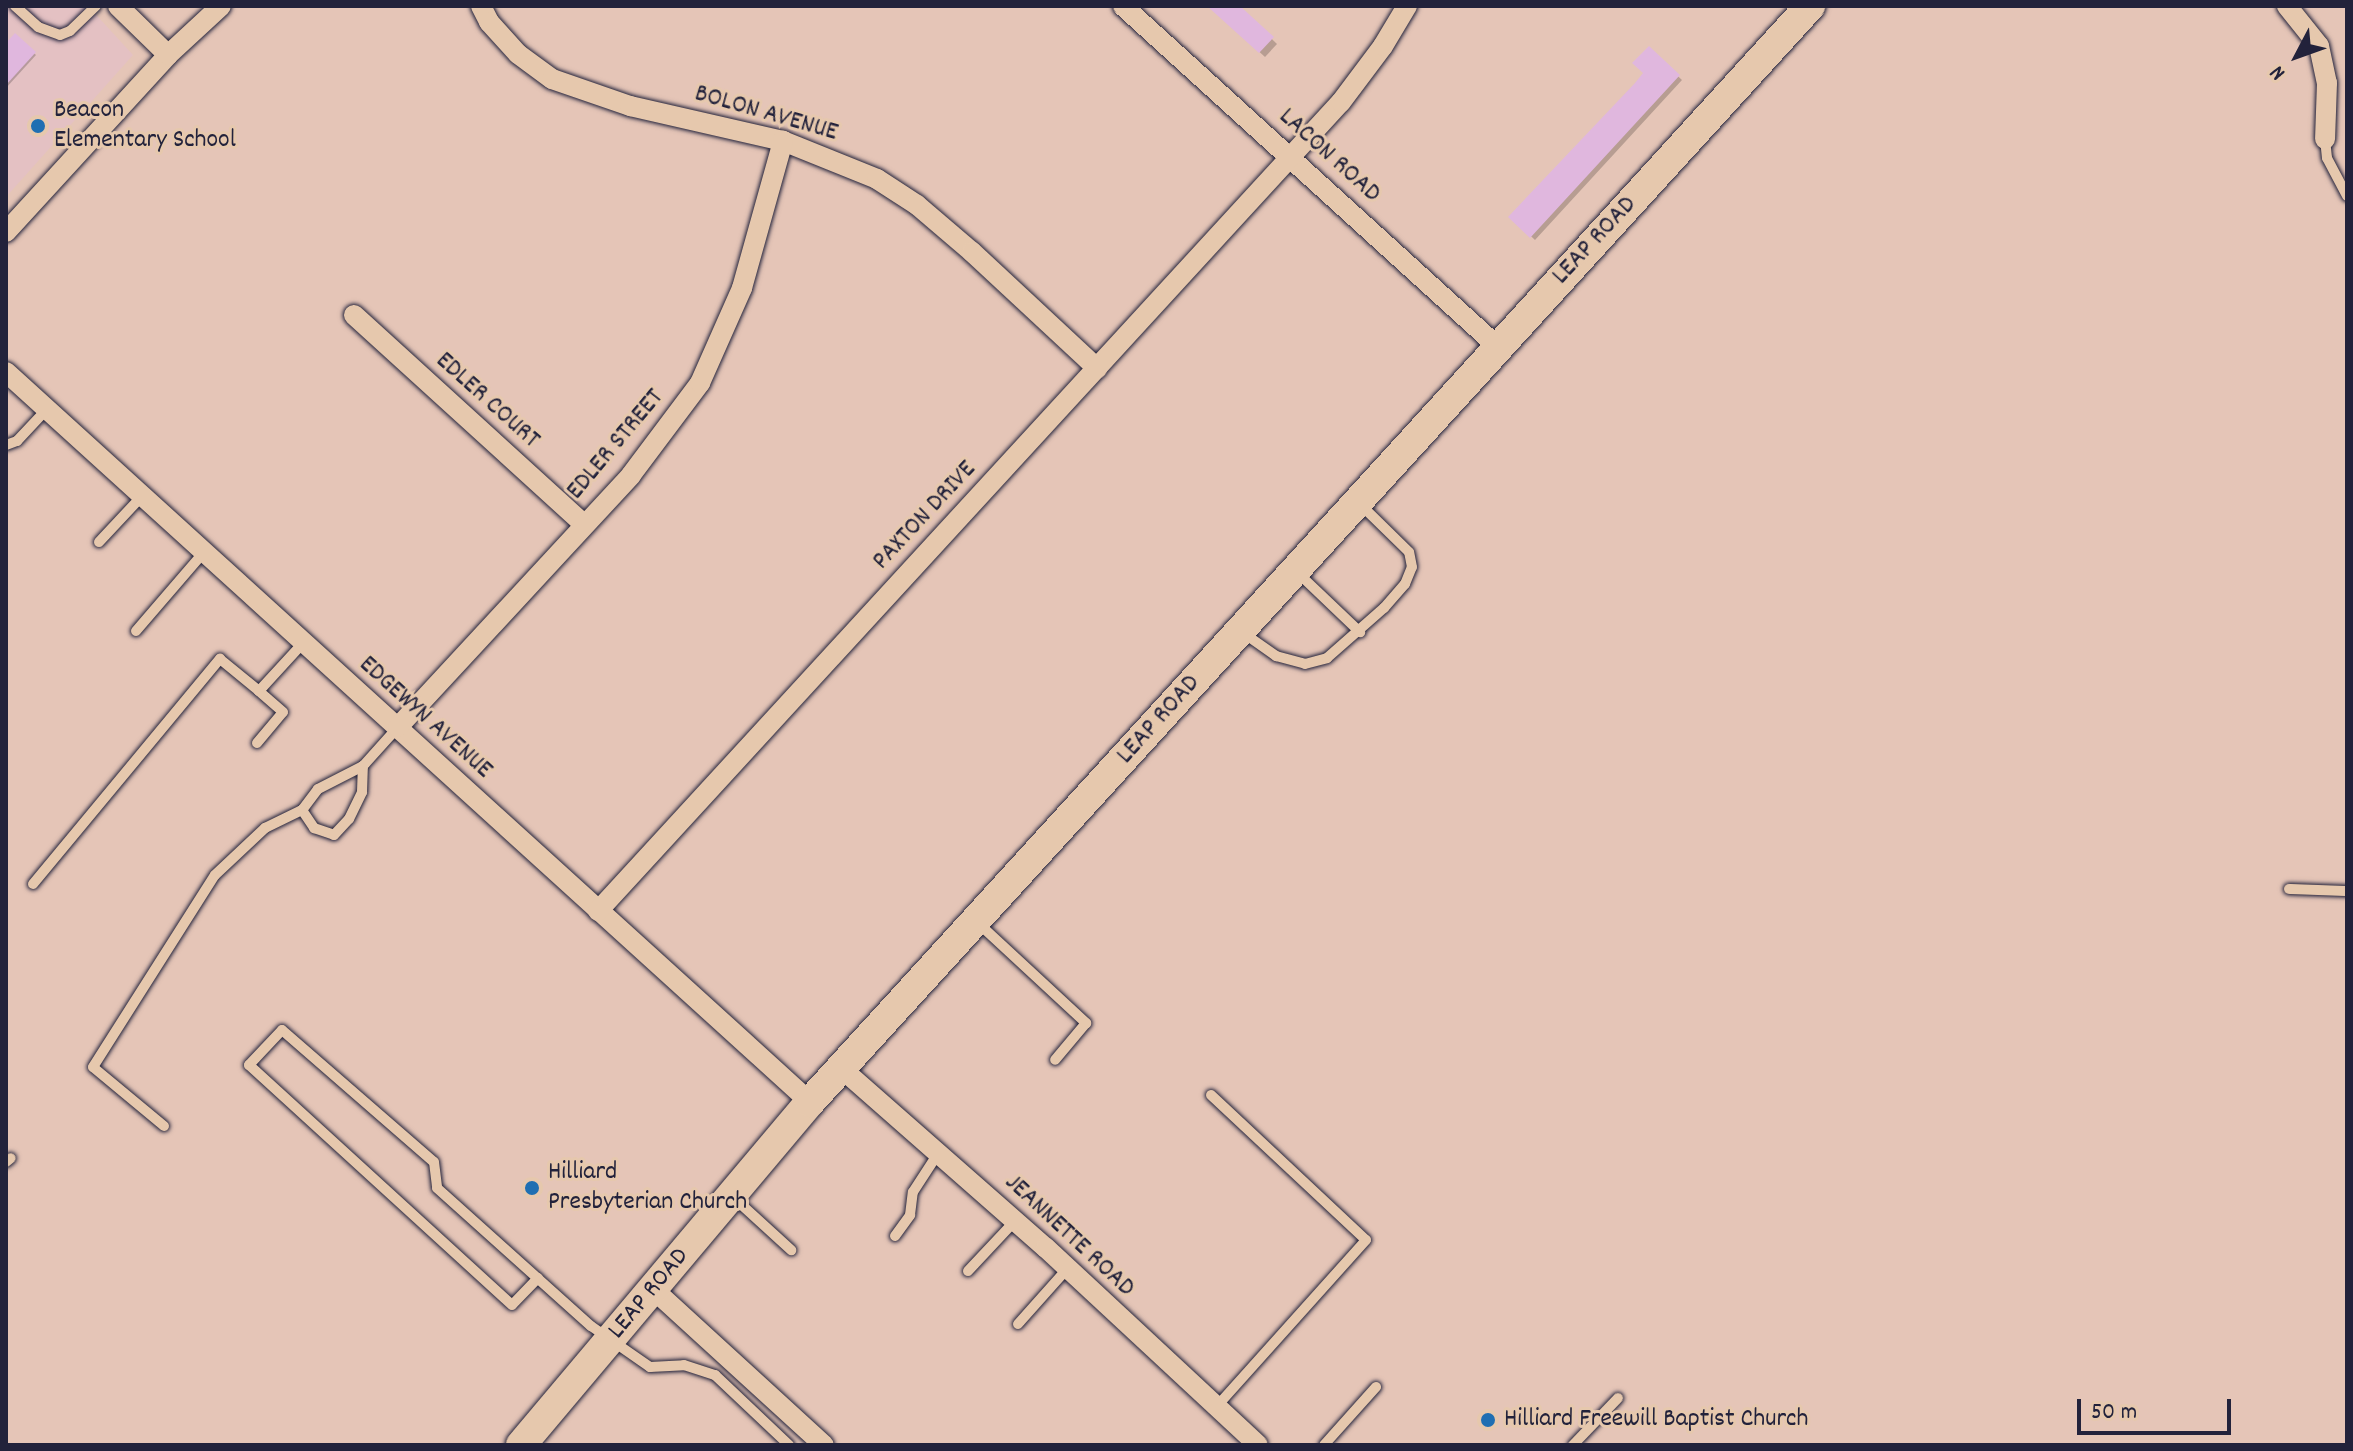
<!DOCTYPE html>
<html>
<head>
<meta charset="utf-8">
<style>
  body { margin:0 }
  #map { position:relative; width:2353px; height:1451px; overflow:hidden; background:#e5c5b7; font-family:Dekko,sans-serif }
  div>[style] { position:absolute }
  .built>* { inset:0; background:#e4c1c3 }
  .shadow>* { inset:0; background:#0003 }
  .building>* { inset:0; background:#e0b7de }
  .roads { filter:drop-shadow(0 0 2px #22223b) drop-shadow(0 0 2px #22223b) }
  .lane>* { height:10px; margin:-5px; padding:0 5px; transform-origin:5px; border-radius:5px; background:#e6c8ad }
  .street>* { height:20px; margin:-10px; padding:0 10px; transform-origin:10px; border-radius:10px; background:#e6c8ad }
  .secondary>* { height:30px; margin:-15px; padding:0 15px; transform-origin:15px; border-radius:15px; background:#e6c8ad }
  .dots>* { width:22px; height:22px; translate:-50% -50%; box-sizing:border-box; border:4px solid #e6c8ad; border-radius:50% }
  span { translate:-50% -50%; white-space:nowrap; text-align:center; line-height:1.15; -webkit-text-stroke:6px #e6c8ad; paint-order:stroke }
  .poi-label { font-size:26px; color:#22223b }
  .left { translate:0 -50%; text-align:left }
  .street-label { font-size:26px; color:#22223b }
  .frame { position:absolute; inset:0; border:8px solid #22223b; pointer-events:none }
  .north { position:absolute; left:2257px; top:16px; width:80px; height:80px; -webkit-text-stroke:6px #e6c8ad; paint-order:stroke; rotate:229deg; font-size:22px; font-weight:700; line-height:32px; text-align:center; color:#22223b }
  .north::after { content:''; display:block; margin:auto; width:28px; height:36px; background:#22223b; clip-path:polygon(50% 0,100% 100%,50% 72%,0 100%) }
  .scale { position:absolute; left:2077px; top:1399px; width:154px; height:36px; box-sizing:border-box; border:4px solid #22223b; border-top:0; padding-left:10px; font-size:24px; line-height:28px; white-space:nowrap; color:#22223b; -webkit-text-stroke:6px #e6c8ad; paint-order:stroke }
</style>
</head>
<body>
<div id="map">
  <div class="built">
    <div style="clip-path:polygon(6px 6px,88px 6px,133px 55px,6px 197px)"></div>
  </div>
  <div class="shadow">
    <div style="clip-path:polygon(1209px 6px,1237px 6px,1277px 44px,1265px 57px)"></div>
    <div style="clip-path:polygon(15px 36px,36px 55px,6px 88px,6px 46px)"></div>
    <div style="clip-path:polygon(1649px 49px,1682px 80px,1535px 240px,1511px 217px,1645px 73px)"></div>
  </div>
  <div class="building">
    <div style="clip-path:polygon(1207px 6px,1240px 6px,1274px 37px,1259px 53px)"></div>
    <div style="clip-path:polygon(15px 33px,36px 52px,6px 85px,6px 43px)"></div>
    <div style="clip-path:polygon(1649px 46px,1680px 75px,1530px 238px,1508px 217px,1635px 83px,1643px 73px,1632px 63px)"></div>
  </div>
  <div class="roads">
    <div class="lane">
      <div style="left:15px;top:6px;width:31px;rotate:42deg"></div>
      <div style="left:38px;top:27px;width:23px;rotate:20deg"></div>
      <div style="left:60px;top:35px;width:11px;rotate:-22deg"></div>
      <div style="left:70px;top:31px;width:36px;rotate:-44deg"></div>
      <div style="left:2325px;top:139px;width:19px;rotate:84deg"></div>
      <div style="left:2327px;top:158px;width:43px;rotate:62.2deg"></div>
      <div style="left:6px;top:445px;width:12px;rotate:-20deg"></div>
      <div style="left:17px;top:441px;width:44px;rotate:-46.8deg"></div>
      <div style="left:99px;top:542px;width:63px;rotate:-46.9deg"></div>
      <div style="left:1298px;top:573px;width:86px;rotate:43.6deg"></div>
      <div style="left:136px;top:631px;width:104px;rotate:-49.3deg"></div>
      <div style="left:1242px;top:632px;width:42px;rotate:35.2deg"></div>
      <div style="left:1276px;top:656px;width:30px;rotate:15deg"></div>
      <div style="left:1305px;top:664px;width:23px;rotate:-15deg"></div>
      <div style="left:1327px;top:658px;width:76px;rotate:-41.3deg"></div>
      <div style="left:1384px;top:608px;width:32px;rotate:-49deg"></div>
      <div style="left:1405px;top:584px;width:18px;rotate:-68deg"></div>
      <div style="left:1412px;top:567px;width:15px;rotate:-101deg"></div>
      <div style="left:1409px;top:552px;width:67px;rotate:-135.6deg"></div>
      <div style="left:257px;top:743px;width:40px;rotate:-50deg"></div>
      <div style="left:283px;top:712px;width:32px;rotate:-139deg"></div>
      <div style="left:259px;top:691px;width:65px;rotate:-47.5deg"></div>
      <div style="left:363px;top:766px;width:51px;rotate:152.9deg"></div>
      <div style="left:318px;top:789px;width:26px;rotate:127deg"></div>
      <div style="left:302px;top:810px;width:22px;rotate:56deg"></div>
      <div style="left:314px;top:828px;width:21px;rotate:19deg"></div>
      <div style="left:334px;top:835px;width:22px;rotate:-47deg"></div>
      <div style="left:349px;top:819px;width:30px;rotate:-64deg"></div>
      <div style="left:362px;top:792px;width:26px;rotate:-88deg"></div>
      <div style="left:363px;top:766px;width:52px;rotate:-48.1deg"></div>
      <div style="left:33px;top:884px;width:293px;rotate:-50.3deg"></div>
      <div style="left:220px;top:659px;width:50px;rotate:39.4deg"></div>
      <div style="left:2289px;top:889px;width:58px;rotate:2deg"></div>
      <div style="left:977px;top:922px;width:149px;rotate:42.8deg"></div>
      <div style="left:1086px;top:1023px;width:48px;rotate:130deg"></div>
      <div style="left:1211px;top:1095px;width:212px;rotate:43.1deg"></div>
      <div style="left:1366px;top:1240px;width:224px;rotate:131.9deg"></div>
      <div style="left:164px;top:1126px;width:92px;rotate:-140.3deg"></div>
      <div style="left:93px;top:1067px;width:227px;rotate:-57.6deg"></div>
      <div style="left:215px;top:875px;width:69px;rotate:-43.2deg"></div>
      <div style="left:265px;top:828px;width:41px;rotate:-25.9deg"></div>
      <div style="left:6px;top:1162px;width:6px;rotate:-39deg"></div>
      <div style="left:733px;top:1197px;width:79px;rotate:42.4deg"></div>
      <div style="left:895px;top:1236px;width:26px;rotate:-54deg"></div>
      <div style="left:910px;top:1215px;width:23px;rotate:-83deg"></div>
      <div style="left:913px;top:1192px;width:48px;rotate:-57deg"></div>
      <div style="left:968px;top:1271px;width:69px;rotate:-46.8deg"></div>
      <div style="left:538px;top:1278px;width:37px;rotate:134deg"></div>
      <div style="left:512px;top:1305px;width:356px;rotate:-137.6deg"></div>
      <div style="left:249px;top:1065px;width:48px;rotate:-46.7deg"></div>
      <div style="left:282px;top:1030px;width:201px;rotate:41deg"></div>
      <div style="left:434px;top:1162px;width:26px;rotate:83deg"></div>
      <div style="left:437px;top:1188px;width:207px;rotate:41.9deg"></div>
      <div style="left:591px;top:1326px;width:72px;rotate:34.8deg"></div>
      <div style="left:650px;top:1367px;width:34px;rotate:-3deg"></div>
      <div style="left:684px;top:1365px;width:33px;rotate:18deg"></div>
      <div style="left:715px;top:1375px;width:102px;rotate:43.4deg"></div>
      <div style="left:1018px;top:1324px;width:74px;rotate:-48.3deg"></div>
      <div style="left:1324px;top:1445px;width:78px;rotate:-48.1deg"></div>
      <div style="left:1573px;top:1445px;width:65px;rotate:-46.2deg"></div>
    </div>
    <div class="street">
      <div style="left:118px;top:6px;width:70px;rotate:44.4deg"></div>
      <div style="left:481px;top:6px;width:18px;rotate:63deg"></div>
      <div style="left:489px;top:22px;width:43px;rotate:47.8deg"></div>
      <div style="left:518px;top:54px;width:42px;rotate:36.3deg"></div>
      <div style="left:552px;top:79px;width:83px;rotate:19.1deg"></div>
      <div style="left:630px;top:106px;width:157px;rotate:12.9deg"></div>
      <div style="left:783px;top:141px;width:101px;rotate:22deg"></div>
      <div style="left:877px;top:179px;width:48px;rotate:33deg"></div>
      <div style="left:917px;top:205px;width:72px;rotate:40.5deg"></div>
      <div style="left:972px;top:252px;width:171px;rotate:42.9deg"></div>
      <div style="left:1123px;top:6px;width:507px;rotate:42.28deg"></div>
      <div style="left:2287px;top:6px;width:51px;rotate:51.3deg"></div>
      <div style="left:2319px;top:46px;width:38px;rotate:78deg"></div>
      <div style="left:2327px;top:83px;width:56px;rotate:92deg"></div>
      <div style="left:6px;top:232px;width:240px;rotate:-47.5deg"></div>
      <div style="left:168px;top:55px;width:72px;rotate:-42.8deg"></div>
      <div style="left:354px;top:315px;width:311px;rotate:42.3deg"></div>
      <div style="left:6px;top:372px;width:1086px;rotate:42.24deg"></div>
      <div style="left:398px;top:727px;width:343px;rotate:-47.2deg"></div>
      <div style="left:631px;top:475px;width:115px;rotate:-53.1deg"></div>
      <div style="left:700px;top:383px;width:104px;rotate:-66.1deg"></div>
      <div style="left:742px;top:288px;width:153px;rotate:-74.4deg"></div>
      <div style="left:598px;top:911px;width:1098px;rotate:-47.44deg"></div>
      <div style="left:1341px;top:102px;width:70px;rotate:-53.1deg"></div>
      <div style="left:1383px;top:46px;width:47px;rotate:-59deg"></div>
      <div style="left:841px;top:1068px;width:273px;rotate:41.3deg"></div>
      <div style="left:1046px;top:1248px;width:289px;rotate:42.9deg"></div>
      <div style="left:653px;top:1289px;width:231px;rotate:42.4deg"></div>
    </div>
    <div class="secondary">
      <div style="left:521px;top:1445px;width:449px;rotate:-49.9deg"></div>
      <div style="left:810px;top:1102px;width:1484px;rotate:-47.62deg"></div>
    </div>
  </div>
  <div class="dots">
    <div style="left:38px;top:126px;background:#1f6fb2"></div>
    <div style="left:532px;top:1188px;background:#1f6fb2"></div>
    <div style="left:1488px;top:1420px;background:#1f6fb2"></div>
  </div>
  <div class="poi-label">
    <span class="left" style="left:54px;top:126px">Beacon<br>Elementary School</span>
    <span class="left" style="left:548px;top:1188px">Hilliard<br>Presbyterian Church</span>
    <span class="left" style="left:1504px;top:1420px">Hilliard Freewill Baptist Church</span>
  </div>
  <div class="street-label">
    <span style="left:766px;top:114px;rotate:16deg">BOLON AVENUE</span>
    <span style="left:1329px;top:156px;rotate:42deg">LACON ROAD</span>
    <span style="left:1595px;top:241px;rotate:-47deg">LEAP ROAD</span>
    <span style="left:487px;top:401px;rotate:42deg">EDLER COURT</span>
    <span style="left:616px;top:445px;rotate:-50deg">EDLER STREET</span>
    <span style="left:925px;top:516px;rotate:-47deg">PAXTON DRIVE</span>
    <span style="left:425px;top:718px;rotate:42deg">EDGEWYN AVENUE</span>
    <span style="left:1159px;top:720px;rotate:-48deg">LEAP ROAD</span>
    <span style="left:1069px;top:1236px;rotate:43deg">JEANNETTE ROAD</span>
    <span style="left:649px;top:1294px;rotate:-50deg">LEAP ROAD</span>
  </div>
  <div class="frame"></div>
  <div class="north">N</div>
  <div class="scale">50 m</div>
</div>
</body>
</html>
